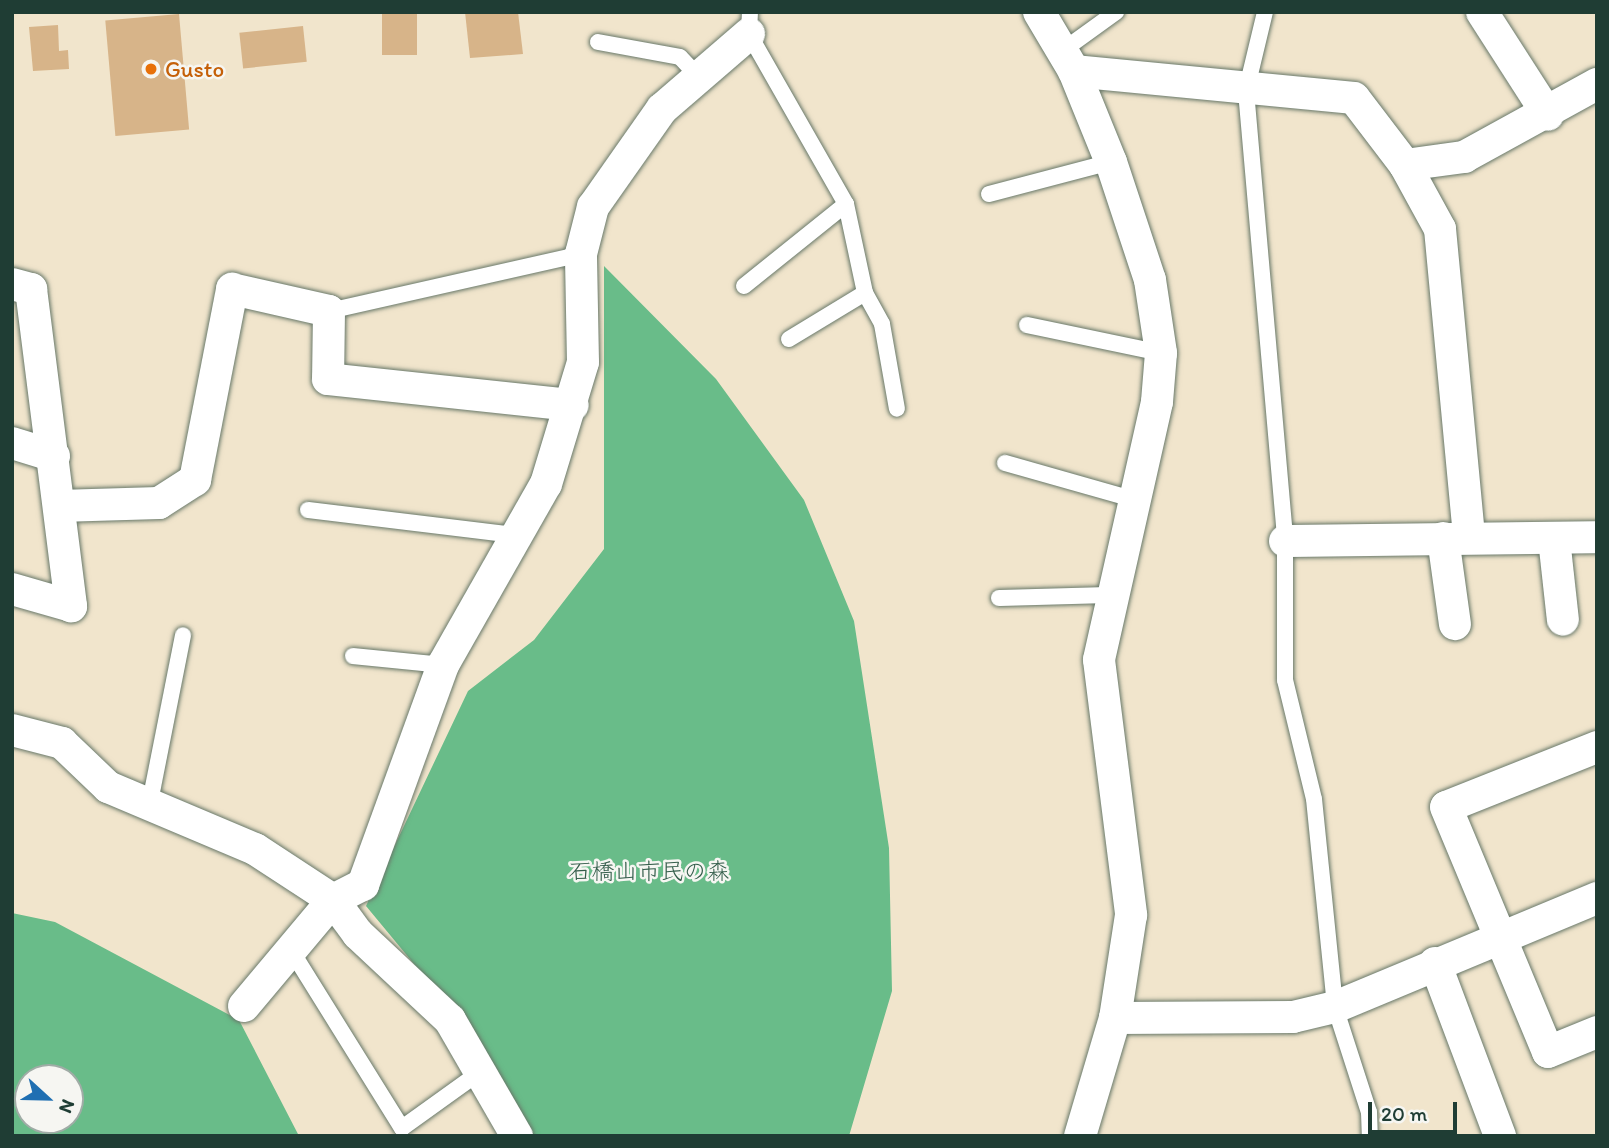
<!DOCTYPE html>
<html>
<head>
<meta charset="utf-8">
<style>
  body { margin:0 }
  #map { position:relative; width:1609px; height:1148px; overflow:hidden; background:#f1e5cc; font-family:Itim,"Klee One",sans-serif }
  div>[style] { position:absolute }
  .forest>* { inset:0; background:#69bc89 }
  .building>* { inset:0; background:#d7b489; transform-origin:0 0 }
  .roads { filter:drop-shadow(0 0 2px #687869) drop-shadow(0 0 2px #687869) }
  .lane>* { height:16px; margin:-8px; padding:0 8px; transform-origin:8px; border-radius:8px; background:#fff }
  .street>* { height:32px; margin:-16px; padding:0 16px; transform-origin:16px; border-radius:16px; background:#fff }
  .dots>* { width:19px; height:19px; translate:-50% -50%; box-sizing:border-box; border:4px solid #f6f6f2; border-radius:50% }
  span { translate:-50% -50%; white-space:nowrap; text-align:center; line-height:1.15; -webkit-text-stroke:5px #f6f6f2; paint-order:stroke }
  .food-label { font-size:23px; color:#c56008 }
  .left { translate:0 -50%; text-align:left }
  .park-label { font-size:23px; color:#335d4a }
  .frame { position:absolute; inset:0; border:14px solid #1f3d34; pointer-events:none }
  .north { position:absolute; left:14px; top:1064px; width:70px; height:70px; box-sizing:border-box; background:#f6f6f2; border:2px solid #a0aca6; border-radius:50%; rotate:112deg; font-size:19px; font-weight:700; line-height:28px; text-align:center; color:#1f3d34 }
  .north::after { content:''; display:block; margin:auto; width:24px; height:32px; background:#1f6fb2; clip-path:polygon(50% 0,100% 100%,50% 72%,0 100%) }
  .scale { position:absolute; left:1368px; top:1102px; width:89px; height:32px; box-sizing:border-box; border:4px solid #1f3d34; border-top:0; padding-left:9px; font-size:21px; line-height:24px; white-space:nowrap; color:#1f3d34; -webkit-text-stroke:5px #f6f6f2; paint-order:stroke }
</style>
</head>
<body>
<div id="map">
  <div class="forest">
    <div style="clip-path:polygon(604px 266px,716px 379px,804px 500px,854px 621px,889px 848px,892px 991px,849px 1136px,526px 1136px,448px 1005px,366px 906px,468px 691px,534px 640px,604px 549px)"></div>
    <div style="clip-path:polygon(evenodd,12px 913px,55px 922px,239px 1020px,299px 1136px,12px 1136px,12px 913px,28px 1078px,70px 1078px,70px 1120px,28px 1120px,28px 1078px)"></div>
  </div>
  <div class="building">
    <div style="left:382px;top:12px;width:35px;height:43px"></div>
    <div style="clip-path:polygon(465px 12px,518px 12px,523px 54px,470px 58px)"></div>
    <div style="left:179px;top:14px;width:116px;height:74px;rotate:85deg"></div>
    <div style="clip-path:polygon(58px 25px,59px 51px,68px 50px,69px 69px,33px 71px,29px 27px)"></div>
    <div style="left:303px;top:26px;width:36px;height:64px;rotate:84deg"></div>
  </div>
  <div class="roads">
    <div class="lane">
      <div style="left:750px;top:12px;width:22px;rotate:93deg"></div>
      <div style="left:749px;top:34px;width:196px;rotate:60.3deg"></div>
      <div style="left:846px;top:204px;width:91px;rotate:77.9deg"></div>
      <div style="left:865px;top:293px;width:35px;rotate:61deg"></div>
      <div style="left:882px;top:324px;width:86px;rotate:80deg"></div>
      <div style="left:1265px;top:12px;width:81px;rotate:103.5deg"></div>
      <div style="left:1246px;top:91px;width:452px;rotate:85deg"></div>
      <div style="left:1285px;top:541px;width:139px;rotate:90deg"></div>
      <div style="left:1285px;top:680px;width:122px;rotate:76.3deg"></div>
      <div style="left:1314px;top:799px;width:209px;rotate:84.2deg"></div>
      <div style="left:1335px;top:1007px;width:110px;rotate:72.1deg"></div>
      <div style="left:1369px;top:1112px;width:24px;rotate:88deg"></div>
      <div style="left:598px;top:42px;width:83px;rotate:10.4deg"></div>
      <div style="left:680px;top:57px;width:26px;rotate:47deg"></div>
      <div style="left:1062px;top:51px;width:67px;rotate:-35.8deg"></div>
      <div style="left:989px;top:194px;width:126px;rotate:-14.7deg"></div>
      <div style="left:744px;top:286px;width:131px;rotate:-38.8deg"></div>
      <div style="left:329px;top:311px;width:258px;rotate:-12.7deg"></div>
      <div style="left:1027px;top:325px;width:137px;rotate:11.8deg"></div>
      <div style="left:789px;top:339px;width:89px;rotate:-31.2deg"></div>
      <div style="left:1005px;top:463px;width:132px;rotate:15.8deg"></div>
      <div style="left:308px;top:510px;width:208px;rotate:6.9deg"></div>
      <div style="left:999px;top:598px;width:110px;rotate:-1.6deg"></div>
      <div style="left:353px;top:656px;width:90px;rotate:5.7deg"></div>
      <div style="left:149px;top:807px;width:175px;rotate:-78.8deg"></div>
      <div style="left:291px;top:950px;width:210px;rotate:58.1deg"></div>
      <div style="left:402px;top:1128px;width:96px;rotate:-35.7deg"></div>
    </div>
    <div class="street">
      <div style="left:1039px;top:12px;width:69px;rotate:59.3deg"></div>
      <div style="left:1074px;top:71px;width:98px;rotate:67.9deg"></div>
      <div style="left:1111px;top:162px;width:124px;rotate:71.7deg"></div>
      <div style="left:1150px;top:280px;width:74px;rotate:81.4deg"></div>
      <div style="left:1161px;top:353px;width:49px;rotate:94.7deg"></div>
      <div style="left:1157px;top:402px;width:264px;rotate:102.7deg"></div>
      <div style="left:1099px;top:660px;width:257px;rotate:82.8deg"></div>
      <div style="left:1131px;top:915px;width:104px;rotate:98.8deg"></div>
      <div style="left:1115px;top:1018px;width:123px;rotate:106.5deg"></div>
      <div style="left:1482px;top:12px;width:122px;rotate:57.3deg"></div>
      <div style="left:1074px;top:71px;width:281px;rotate:5.5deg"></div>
      <div style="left:1354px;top:98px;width:84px;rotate:52.7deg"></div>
      <div style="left:1405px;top:165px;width:73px;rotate:61.3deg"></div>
      <div style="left:1440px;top:229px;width:310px;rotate:84.6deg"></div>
      <div style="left:1405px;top:165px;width:60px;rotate:-7.7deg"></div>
      <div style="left:1464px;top:157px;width:152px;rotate:-28.8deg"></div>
      <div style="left:12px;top:284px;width:20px;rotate:15deg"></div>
      <div style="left:31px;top:289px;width:320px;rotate:82.8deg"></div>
      <div style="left:71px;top:606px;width:61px;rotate:-163.9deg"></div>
      <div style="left:12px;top:443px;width:44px;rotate:17.2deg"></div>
      <div style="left:59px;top:506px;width:100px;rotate:-1.7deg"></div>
      <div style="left:159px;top:503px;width:43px;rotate:-32.6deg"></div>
      <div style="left:195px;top:480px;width:195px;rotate:-79deg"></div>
      <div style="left:232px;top:289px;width:99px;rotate:12.8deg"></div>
      <div style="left:329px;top:311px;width:68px;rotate:90.8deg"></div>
      <div style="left:328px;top:379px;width:246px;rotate:6.1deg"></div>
      <div style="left:1443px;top:538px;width:87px;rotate:82.1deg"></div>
      <div style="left:1554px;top:539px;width:81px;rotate:83.7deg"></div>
      <div style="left:1285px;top:541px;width:312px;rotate:-0.7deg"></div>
      <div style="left:12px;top:730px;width:52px;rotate:14.6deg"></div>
      <div style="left:62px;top:743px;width:64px;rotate:43.7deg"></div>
      <div style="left:108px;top:787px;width:160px;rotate:22.9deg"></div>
      <div style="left:255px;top:849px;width:93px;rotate:33.2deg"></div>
      <div style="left:333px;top:900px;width:42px;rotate:53.7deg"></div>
      <div style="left:358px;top:934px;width:126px;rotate:43.1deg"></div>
      <div style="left:450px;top:1020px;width:134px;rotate:60deg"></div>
      <div style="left:1597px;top:747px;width:162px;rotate:158.3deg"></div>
      <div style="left:1446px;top:807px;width:265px;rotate:67.4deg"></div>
      <div style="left:1548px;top:1052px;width:53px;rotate:-22.2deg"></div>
      <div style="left:1435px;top:963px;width:185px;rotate:69.4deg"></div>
      <div style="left:244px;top:1006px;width:138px;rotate:-50deg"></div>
      <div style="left:333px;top:900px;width:34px;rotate:-27deg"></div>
      <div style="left:363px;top:885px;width:234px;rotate:-70deg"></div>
      <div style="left:443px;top:665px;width:208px;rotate:-60.4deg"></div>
      <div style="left:546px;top:484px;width:127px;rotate:-73.1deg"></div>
      <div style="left:583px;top:362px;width:108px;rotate:-91.1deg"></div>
      <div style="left:581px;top:254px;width:49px;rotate:-75.7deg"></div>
      <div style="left:593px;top:207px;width:120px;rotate:-54.9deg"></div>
      <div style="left:662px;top:109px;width:115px;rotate:-40.8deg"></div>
      <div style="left:1115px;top:1018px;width:178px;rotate:-0.3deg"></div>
      <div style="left:1293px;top:1017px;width:43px;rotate:-13.4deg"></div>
      <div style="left:1335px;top:1007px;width:284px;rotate:-22.6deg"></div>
    </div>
  </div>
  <div class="dots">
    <div style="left:151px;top:69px;background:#e8710a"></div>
  </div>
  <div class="food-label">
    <span class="left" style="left:165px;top:69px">Gusto</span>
  </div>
  <div class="park-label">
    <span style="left:649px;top:871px">石橋山市民の森</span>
  </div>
  <div class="frame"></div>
  <div class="north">N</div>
  <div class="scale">20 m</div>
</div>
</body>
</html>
